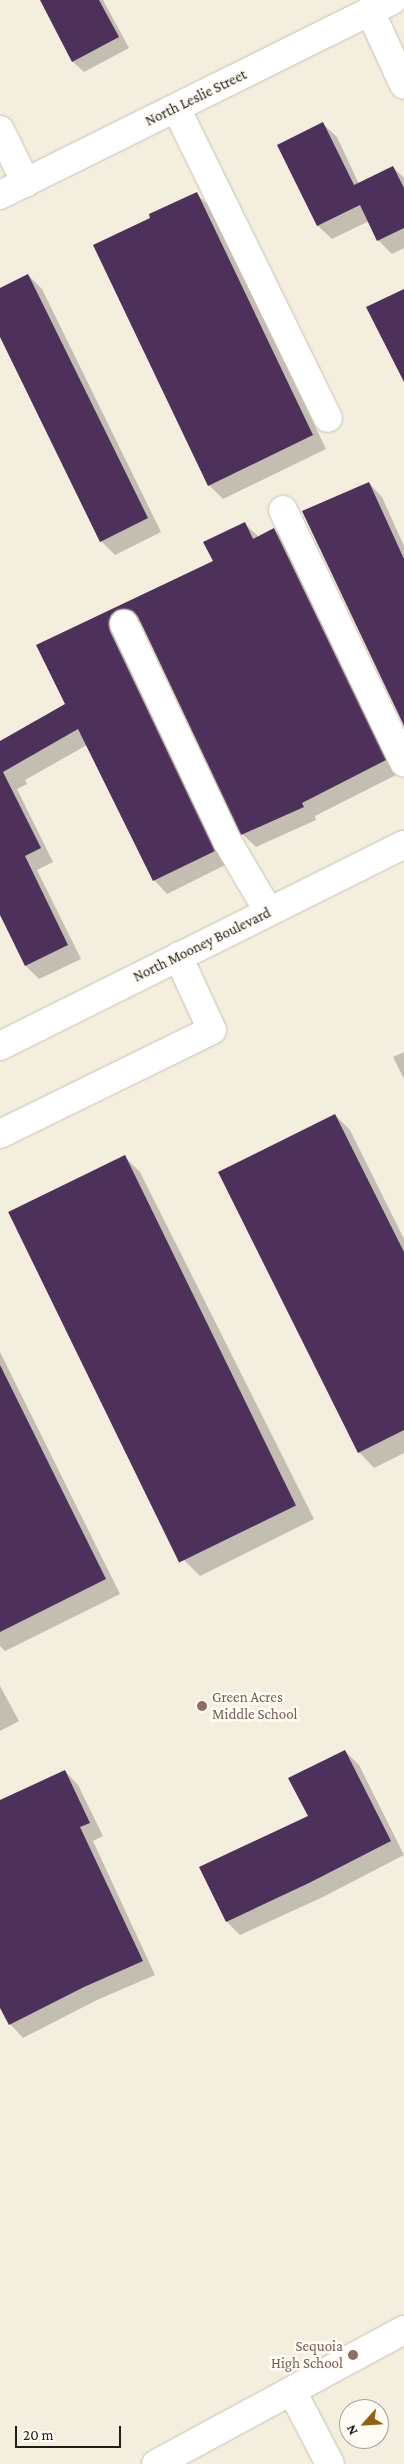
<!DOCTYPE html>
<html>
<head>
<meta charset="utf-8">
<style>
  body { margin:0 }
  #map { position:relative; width:404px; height:2464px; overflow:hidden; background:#f4eede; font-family:"Crimson Pro",serif }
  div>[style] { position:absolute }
  .shadow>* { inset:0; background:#0003 }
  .building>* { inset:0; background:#4d315b; transform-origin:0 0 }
  .roads { filter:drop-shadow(0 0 1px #c7c2b2) drop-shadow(0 0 1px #c7c2b2) }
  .minor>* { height:28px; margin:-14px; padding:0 14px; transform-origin:14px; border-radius:14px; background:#fff }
  .dots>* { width:14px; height:14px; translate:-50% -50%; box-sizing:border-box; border:2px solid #fefcf5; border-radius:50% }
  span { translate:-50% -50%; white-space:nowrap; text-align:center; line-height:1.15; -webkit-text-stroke:5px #fefcf5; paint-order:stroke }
  .street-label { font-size:15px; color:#1f1d17 }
  .education-label { font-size:15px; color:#785e54 }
  .left { translate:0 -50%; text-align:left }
  .right { translate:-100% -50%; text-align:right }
  .north { position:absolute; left:339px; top:2399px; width:50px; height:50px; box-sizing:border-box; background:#fefcf5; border:1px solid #a5a39c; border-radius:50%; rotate:244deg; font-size:14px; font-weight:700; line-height:20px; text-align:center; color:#1f1d17 }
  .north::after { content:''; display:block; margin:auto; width:18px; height:22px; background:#936111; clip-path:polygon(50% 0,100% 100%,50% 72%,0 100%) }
  .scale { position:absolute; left:15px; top:2426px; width:106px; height:22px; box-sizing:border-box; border:2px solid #1f1d17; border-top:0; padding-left:6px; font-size:15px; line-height:18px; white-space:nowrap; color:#1f1d17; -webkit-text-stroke:4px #fefcf5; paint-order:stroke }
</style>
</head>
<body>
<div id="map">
  <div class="shadow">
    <div style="clip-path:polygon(59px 0,103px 0,129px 48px,84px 72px,73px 62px,45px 7px)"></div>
    <div style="clip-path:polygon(323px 124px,337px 137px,359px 184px,393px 167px,404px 178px,404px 248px,392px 254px,378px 240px,369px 221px,332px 239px,318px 226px,279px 145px)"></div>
    <div style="clip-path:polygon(196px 193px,210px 207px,326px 449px,223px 499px,209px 485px,152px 218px)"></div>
    <div style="clip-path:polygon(28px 275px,42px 289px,161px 532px,115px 555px,101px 541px,0 334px,0 289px)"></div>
    <div style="clip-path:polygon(369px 483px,382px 497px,404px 546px,404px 722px)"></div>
    <div style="clip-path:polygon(245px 524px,259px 537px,274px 530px,287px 543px,398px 774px,315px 816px,316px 820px,256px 847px,242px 834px,142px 622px,131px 623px,227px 864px,167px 894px,154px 880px,87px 745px,25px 780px,27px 784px,17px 789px,53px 862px,37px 870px,81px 959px,39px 979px,26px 966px,2px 917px,0 895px,0 742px,67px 704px,38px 645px,214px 562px)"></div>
    <div style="clip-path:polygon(404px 1052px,404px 1079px,393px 1057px)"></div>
    <div style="clip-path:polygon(335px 1115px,350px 1130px,404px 1239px,404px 1453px,374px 1468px,359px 1452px,220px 1173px)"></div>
    <div style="clip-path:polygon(125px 1157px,140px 1172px,314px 1519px,200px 1576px,185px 1561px)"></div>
    <div style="clip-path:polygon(0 1352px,120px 1594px,5px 1651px,0 1646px)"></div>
    <div style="clip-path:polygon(0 1686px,19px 1721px,0 1731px)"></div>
    <div style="clip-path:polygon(345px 1751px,359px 1765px,404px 1855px,323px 1897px,240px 1935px,227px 1922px,309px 1817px)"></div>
    <div style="clip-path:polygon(65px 1771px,78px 1785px,103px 1836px,93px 1841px,155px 1975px,97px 2000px,23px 2038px,10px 2024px,0 2005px,0 1802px)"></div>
  </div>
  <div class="building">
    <div style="clip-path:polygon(40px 0,99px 0,119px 37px,72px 62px)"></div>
    <div style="clip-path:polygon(323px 122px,354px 185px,393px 166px,404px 188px,404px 228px,377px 241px,360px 205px,317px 226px,277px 145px)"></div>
    <div style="clip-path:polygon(197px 192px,313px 435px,208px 486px,93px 245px,150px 218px,149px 214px)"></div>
    <div style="clip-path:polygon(28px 274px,148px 518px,100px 542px,0 337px,0 288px)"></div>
    <div style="clip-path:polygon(404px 289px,404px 382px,366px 307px)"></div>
    <div style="clip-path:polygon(369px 482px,404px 559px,404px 726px,302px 511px)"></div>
    <div style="clip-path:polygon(245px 522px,253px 539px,274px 528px,386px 760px,302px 803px,304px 807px,241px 835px,138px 617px,133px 611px,126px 609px,117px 610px,111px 615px,109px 622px,110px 631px,215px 851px,153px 881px,78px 729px,3px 772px,41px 848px,25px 856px,68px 945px,25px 966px,0 915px,0 741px,65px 704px,36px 645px,213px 561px,203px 542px)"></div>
    <div style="clip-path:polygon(335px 1114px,404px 1252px,404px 1430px,358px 1453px,218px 1172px)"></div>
    <div style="left:125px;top:1155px;width:390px;height:130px;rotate:64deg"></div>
    <div style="clip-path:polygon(0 1365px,106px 1579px,0 1632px)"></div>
    <div style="clip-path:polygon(345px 1750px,391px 1841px,309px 1883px,226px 1922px,199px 1867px,308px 1816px,288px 1778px)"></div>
    <div style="clip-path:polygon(65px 1770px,90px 1823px,80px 1827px,143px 1961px,84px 1987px,9px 2025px,0 2008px,0 1800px)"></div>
  </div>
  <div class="roads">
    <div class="minor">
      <div style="left:370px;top:11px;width:81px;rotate:65.3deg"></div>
      <div style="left:176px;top:108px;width:345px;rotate:63.9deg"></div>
      <div style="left:0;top:130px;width:59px;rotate:63.9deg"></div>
      <div style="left:0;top:195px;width:438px;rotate:-26.4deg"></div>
      <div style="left:283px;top:510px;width:280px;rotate:64.4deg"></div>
      <div style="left:124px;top:624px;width:240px;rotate:64.6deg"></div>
      <div style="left:227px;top:841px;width:82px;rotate:59.4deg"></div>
      <div style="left:0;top:1046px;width:451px;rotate:-26.5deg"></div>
      <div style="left:0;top:1134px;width:236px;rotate:-26.1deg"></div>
      <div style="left:212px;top:1030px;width:81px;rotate:-114.7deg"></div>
      <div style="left:292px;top:2391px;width:82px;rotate:62.5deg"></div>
      <div style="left:156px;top:2464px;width:282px;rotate:-28.4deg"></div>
    </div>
  </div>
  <div class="dots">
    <div style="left:202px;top:1706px;background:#8d6e63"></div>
    <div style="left:353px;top:2355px;background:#8d6e63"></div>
  </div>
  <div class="street-label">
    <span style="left:196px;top:98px;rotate:-26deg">North Leslie Street</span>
    <span style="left:202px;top:945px;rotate:-26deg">North Mooney Boulevard</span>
  </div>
  <div class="education-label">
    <span class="left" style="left:212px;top:1706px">Green Acres<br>Middle School</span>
    <span class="right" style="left:343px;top:2355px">Sequoia<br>High School</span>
  </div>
  <div class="north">N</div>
  <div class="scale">20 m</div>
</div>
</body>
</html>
